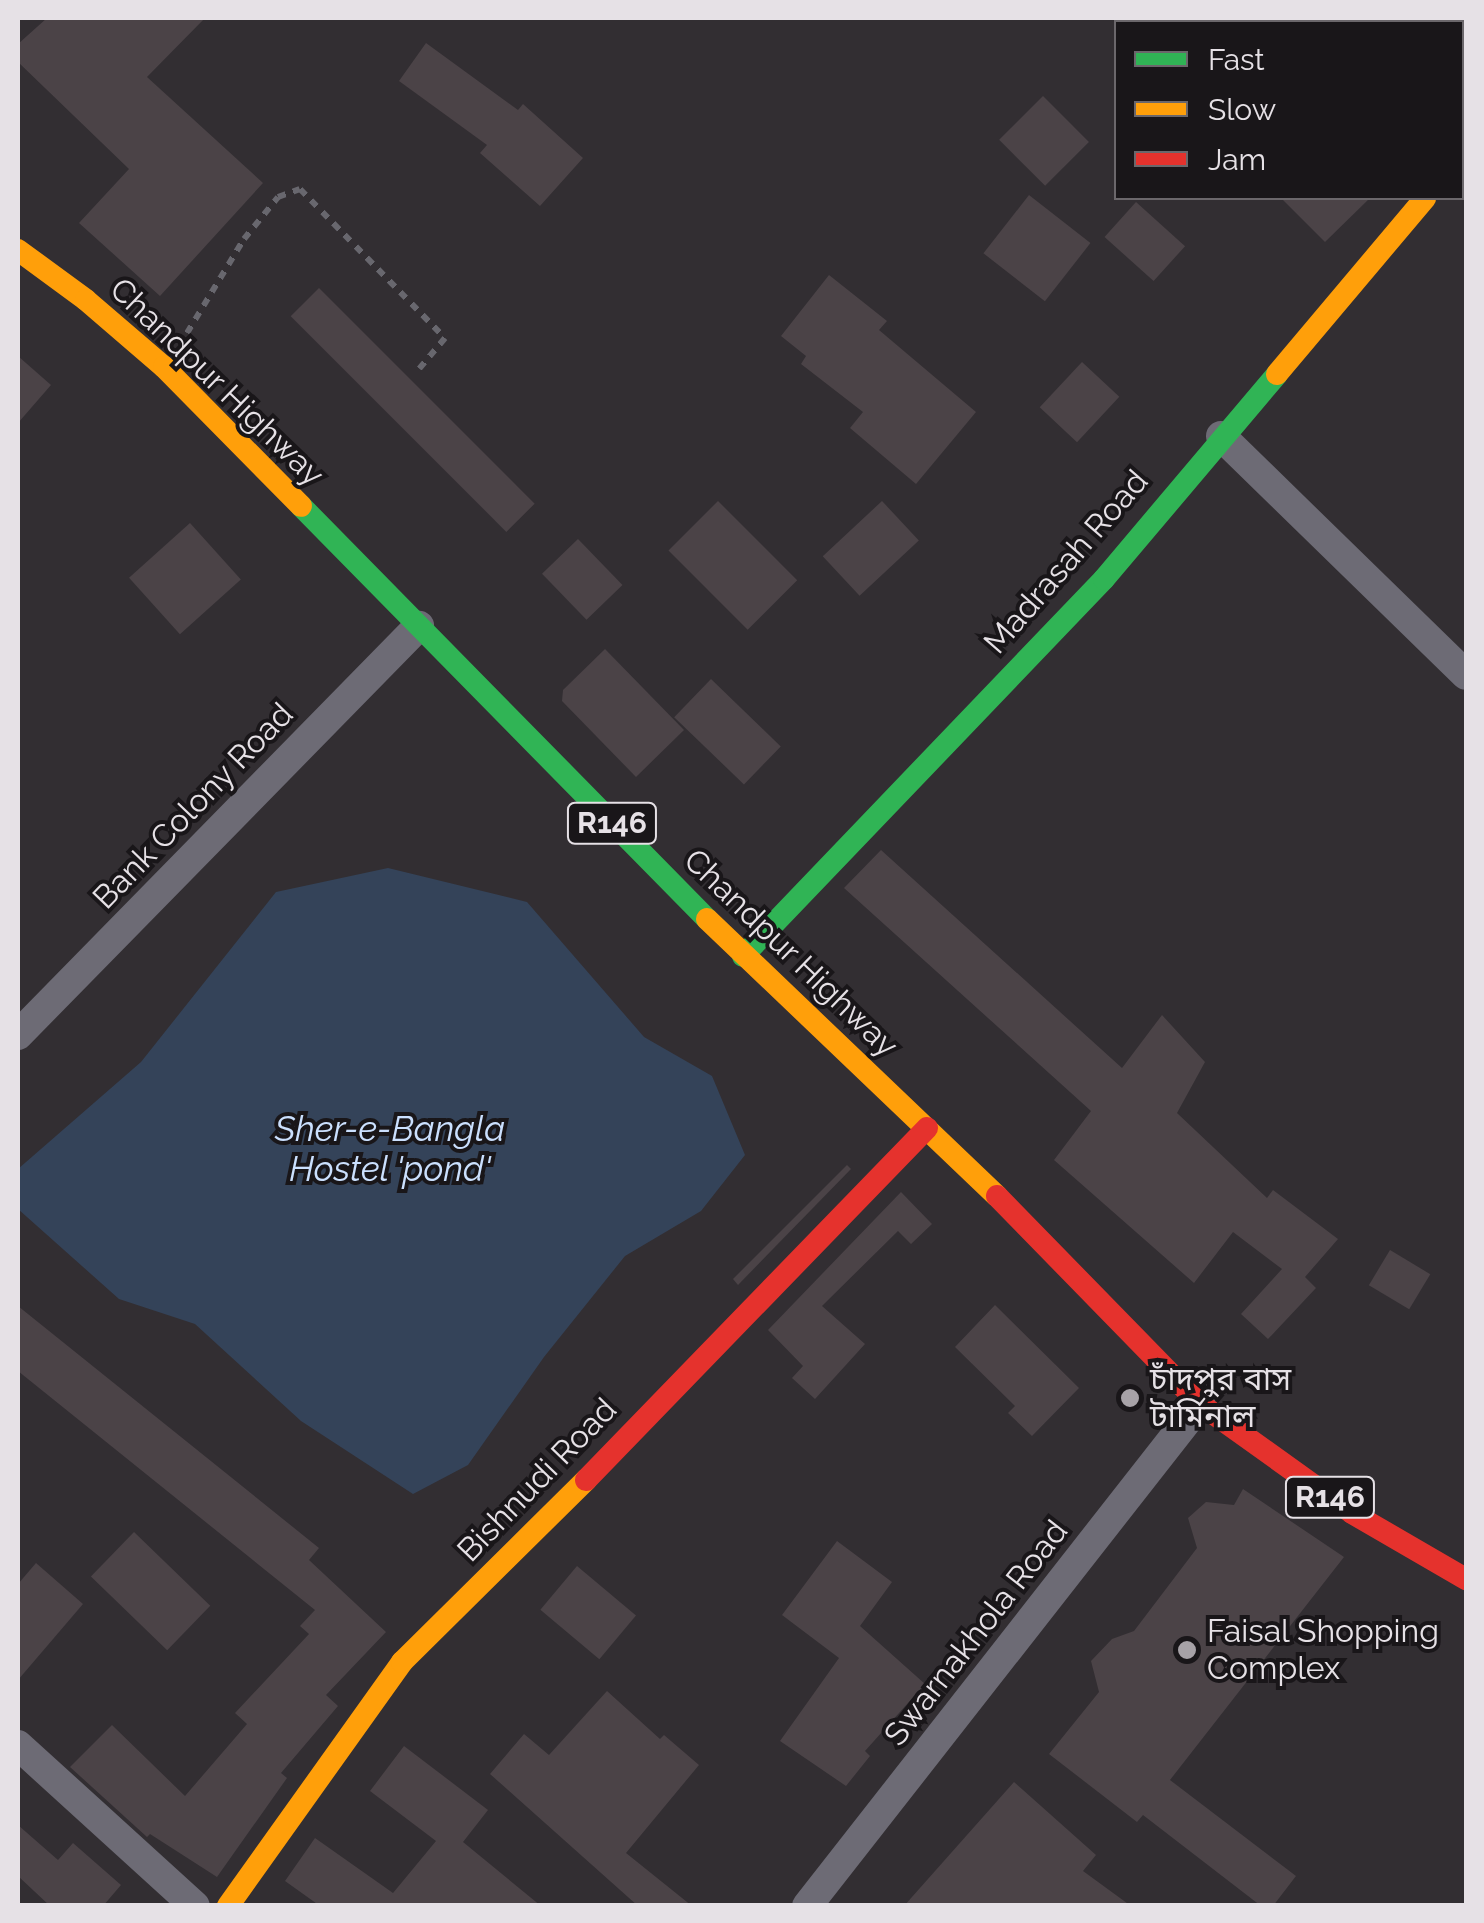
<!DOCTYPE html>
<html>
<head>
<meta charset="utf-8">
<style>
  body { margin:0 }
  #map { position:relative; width:1484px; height:1923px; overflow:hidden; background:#322e32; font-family:Raleway,"Noto Sans Bengali",sans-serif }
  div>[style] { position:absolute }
  .water>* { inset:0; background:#344359 }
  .building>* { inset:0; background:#4b4347; transform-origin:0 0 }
  .path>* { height:6px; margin-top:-3px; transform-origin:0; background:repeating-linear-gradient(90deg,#68676e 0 8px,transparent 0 16px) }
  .street>* { height:30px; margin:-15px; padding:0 15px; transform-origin:15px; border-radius:15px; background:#6d6b75 }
  .fast>* { height:22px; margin:-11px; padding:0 11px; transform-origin:11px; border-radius:11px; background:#30b455 }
  .slow>* { height:22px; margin:-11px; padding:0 11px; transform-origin:11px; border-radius:11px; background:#ff9f0a }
  .jam>* { height:22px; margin:-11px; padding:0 11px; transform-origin:11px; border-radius:11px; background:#e5322d }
  .dots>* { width:28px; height:28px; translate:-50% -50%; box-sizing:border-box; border:5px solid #191619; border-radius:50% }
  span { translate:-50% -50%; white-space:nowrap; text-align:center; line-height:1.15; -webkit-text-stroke:8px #191619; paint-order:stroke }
  .shield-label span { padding:2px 8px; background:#191619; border:2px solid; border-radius:8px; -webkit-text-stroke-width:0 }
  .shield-label { font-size:30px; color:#e6e1e6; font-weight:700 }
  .street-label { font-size:32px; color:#e6e1e6 }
  .poi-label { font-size:32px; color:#e6e1e6 }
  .left { translate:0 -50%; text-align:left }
  .water-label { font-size:35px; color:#cbe0fe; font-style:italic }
  .frame { position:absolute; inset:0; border:20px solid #e6e1e6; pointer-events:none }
  .legend { position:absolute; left:1114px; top:20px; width:350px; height:180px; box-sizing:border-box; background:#191619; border:2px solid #6b676b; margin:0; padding:12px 18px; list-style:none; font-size:30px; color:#e6e1e6 }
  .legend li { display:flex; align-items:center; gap:20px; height:50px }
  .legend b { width:50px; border:2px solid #6b676b }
</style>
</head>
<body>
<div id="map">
  <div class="water">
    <div style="clip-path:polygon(388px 868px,527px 902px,644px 1037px,712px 1076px,745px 1155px,701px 1211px,625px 1256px,544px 1357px,468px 1465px,413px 1494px,301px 1421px,195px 1324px,119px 1299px,18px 1209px,18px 1169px,141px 1062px,276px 892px)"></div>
  </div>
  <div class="building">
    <div style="clip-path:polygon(47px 18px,205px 18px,147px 77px,263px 183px,160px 296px,79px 223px,129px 169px,18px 62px,18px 44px)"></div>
    <div style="clip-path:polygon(426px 43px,518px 110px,523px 104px,583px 158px,540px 206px,480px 153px,487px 145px,399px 81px)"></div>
    <div style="left:1043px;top:96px;width:65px;height:62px;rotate:45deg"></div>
    <div style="left:1029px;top:195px;width:78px;height:74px;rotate:38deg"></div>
    <div style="clip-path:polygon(1281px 198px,1370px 198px,1325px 242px)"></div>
    <div style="left:1136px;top:202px;width:66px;height:47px;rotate:42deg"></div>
    <div style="clip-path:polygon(829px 275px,887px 321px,879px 330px,976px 412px,916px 484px,850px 428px,863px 412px,801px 364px,806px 356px,781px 336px)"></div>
    <div style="left:319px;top:288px;width:305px;height:40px;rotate:45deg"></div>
    <div style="clip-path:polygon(18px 356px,51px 385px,18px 423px)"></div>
    <div style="left:1082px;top:362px;width:51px;height:62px;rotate:43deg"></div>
    <div style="left:718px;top:501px;width:112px;height:70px;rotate:45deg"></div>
    <div style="left:882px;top:501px;width:54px;height:81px;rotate:47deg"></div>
    <div style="left:190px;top:523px;width:76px;height:82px;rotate:48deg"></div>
    <div style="left:578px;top:539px;width:64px;height:50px;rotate:46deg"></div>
    <div style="clip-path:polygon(605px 649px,684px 730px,636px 777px,562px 701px,563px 690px)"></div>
    <div style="left:711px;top:679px;width:97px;height:53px;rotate:44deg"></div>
    <div style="clip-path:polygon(881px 850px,1122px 1068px,1162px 1015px,1205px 1062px,1177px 1113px,1267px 1198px,1273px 1190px,1338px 1239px,1305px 1277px,1316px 1288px,1268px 1339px,1241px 1314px,1282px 1269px,1233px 1232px,1194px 1283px,1054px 1160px,1091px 1111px,844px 888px)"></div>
    <div style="clip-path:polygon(847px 1165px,851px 1169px,738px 1285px,733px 1279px)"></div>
    <div style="clip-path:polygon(901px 1192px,932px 1224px,911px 1244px,898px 1231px,822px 1306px,865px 1344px,815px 1399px,792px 1378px,803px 1366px,768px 1330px)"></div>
    <div style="left:1390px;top:1250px;width:47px;height:41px;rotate:31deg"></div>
    <div style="clip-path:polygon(995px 1305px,1079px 1388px,1032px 1436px,1008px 1413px,1015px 1406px,955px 1347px)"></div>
    <div style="clip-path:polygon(18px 1306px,319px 1548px,309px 1560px,386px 1632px,326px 1695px,338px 1706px,281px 1773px,287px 1778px,217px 1877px,150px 1834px,147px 1837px,70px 1767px,112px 1725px,185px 1796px,247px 1724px,235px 1713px,309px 1634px,300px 1626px,315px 1610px,18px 1371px)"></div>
    <div style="clip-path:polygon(1243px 1489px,1344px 1557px,1170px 1780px,1296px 1876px,1273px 1906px,1261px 1906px,1143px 1815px,1137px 1822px,1049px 1754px,1099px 1692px,1091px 1661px,1112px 1639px,1134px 1631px,1197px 1548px,1188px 1518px,1206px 1502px,1234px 1505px)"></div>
    <div style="left:134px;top:1532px;width:106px;height:62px;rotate:44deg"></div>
    <div style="clip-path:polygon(837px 1541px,892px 1582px,860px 1626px,925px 1684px,865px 1751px,870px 1756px,846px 1786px,780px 1741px,839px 1658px,782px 1615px)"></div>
    <div style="clip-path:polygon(36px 1563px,83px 1604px,18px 1680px,18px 1584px)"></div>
    <div style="left:577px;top:1566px;width:77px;height:57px;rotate:40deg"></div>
    <div style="clip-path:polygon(607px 1691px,660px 1739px,664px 1735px,699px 1765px,626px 1853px,692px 1906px,638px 1906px,490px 1774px,524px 1734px,549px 1755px)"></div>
    <div style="clip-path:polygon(404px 1746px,488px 1810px,463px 1842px,541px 1906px,320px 1906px,285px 1881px,315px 1838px,393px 1893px,436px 1841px,370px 1791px)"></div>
    <div style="clip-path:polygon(1014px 1782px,1096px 1855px,1083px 1871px,1131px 1906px,904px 1906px)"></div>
    <div style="clip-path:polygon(18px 1825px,58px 1860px,73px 1843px,121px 1885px,103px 1906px,50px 1906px,18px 1876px)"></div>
  </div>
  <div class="path">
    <div style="left:187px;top:333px;width:110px;rotate:-58.8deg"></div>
    <div style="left:244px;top:239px;width:54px;rotate:-51deg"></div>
    <div style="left:278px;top:197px;width:23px;rotate:-20deg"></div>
    <div style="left:300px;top:189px;width:208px;rotate:45.8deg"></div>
    <div style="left:445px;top:338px;width:40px;rotate:130deg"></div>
  </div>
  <div class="street">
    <div style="left:1462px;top:154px;width:7px;rotate:-56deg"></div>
    <div style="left:1221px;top:436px;width:342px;rotate:44.3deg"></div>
    <div style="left:18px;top:1035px;width:573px;rotate:-45.57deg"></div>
    <div style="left:18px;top:1745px;width:239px;rotate:42.3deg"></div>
    <div style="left:807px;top:1906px;width:638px;rotate:-51.94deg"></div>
  </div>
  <div class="fast">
    <div style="left:301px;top:506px;width:579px;rotate:45.49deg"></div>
    <div style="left:743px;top:956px;width:522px;rotate:-46.24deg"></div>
    <div style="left:1104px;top:579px;width:268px;rotate:-49.8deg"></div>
  </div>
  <div class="slow">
    <div style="left:18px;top:250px;width:84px;rotate:36.3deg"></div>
    <div style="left:86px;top:300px;width:103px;rotate:40.7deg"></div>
    <div style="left:164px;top:367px;width:195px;rotate:45.4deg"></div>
    <div style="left:1277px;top:374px;width:230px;rotate:-49.9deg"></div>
    <div style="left:707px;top:919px;width:401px;rotate:43.7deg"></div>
    <div style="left:228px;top:1906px;width:300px;rotate:-54.5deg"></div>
    <div style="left:402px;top:1662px;width:259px;rotate:-44.7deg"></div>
  </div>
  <div class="jam">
    <div style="left:997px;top:1196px;width:291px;rotate:45.7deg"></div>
    <div style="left:1200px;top:1404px;width:187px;rotate:35.6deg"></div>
    <div style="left:1352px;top:1513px;width:132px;rotate:30.1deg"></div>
    <div style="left:586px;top:1480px;width:490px;rotate:-45.9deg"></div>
  </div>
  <div class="dots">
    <div style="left:1130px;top:1398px;background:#a7a2a7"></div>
    <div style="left:1187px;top:1650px;background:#a7a2a7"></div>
  </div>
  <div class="shield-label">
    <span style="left:612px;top:823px">R146</span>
    <span style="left:1330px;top:1497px">R146</span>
  </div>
  <div class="street-label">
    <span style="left:217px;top:382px;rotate:44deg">Chandpur Highway</span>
    <span style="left:1066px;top:562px;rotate:-49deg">Madrasah Road</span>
    <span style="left:193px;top:806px;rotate:-46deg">Bank Colony Road</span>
    <span style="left:791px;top:953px;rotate:44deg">Chandpur Highway</span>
    <span style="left:537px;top:1480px;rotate:-46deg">Bishnudi Road</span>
    <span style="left:976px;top:1633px;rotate:-52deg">Swarnakhola Road</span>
  </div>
  <div class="poi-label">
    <span class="left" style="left:1150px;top:1398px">চাঁদপুর বাস<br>টার্মিনাল</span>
    <span class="left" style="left:1207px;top:1650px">Faisal Shopping<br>Complex</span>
  </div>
  <div class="water-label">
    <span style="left:390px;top:1149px">Sher-e-Bangla<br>Hostel 'pond'</span>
  </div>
  <div class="frame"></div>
  <ul class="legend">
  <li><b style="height:12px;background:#30b455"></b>Fast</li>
  <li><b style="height:12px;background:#ff9f0a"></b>Slow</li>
  <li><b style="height:12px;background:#e5322d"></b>Jam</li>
  </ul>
</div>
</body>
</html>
